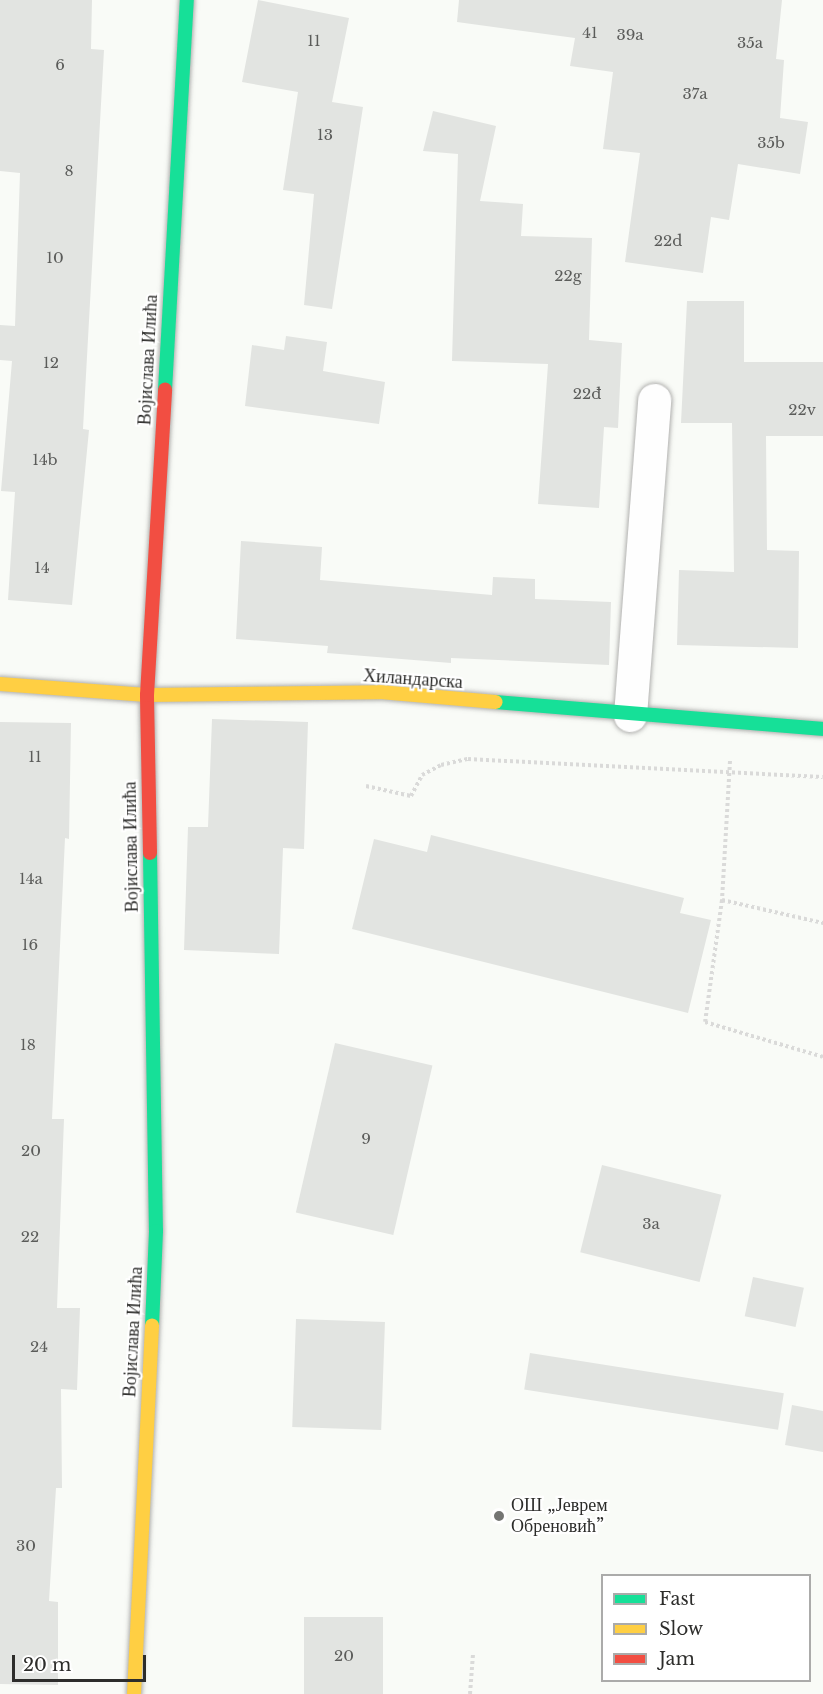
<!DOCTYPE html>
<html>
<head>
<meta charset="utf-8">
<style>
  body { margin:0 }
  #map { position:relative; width:823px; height:1694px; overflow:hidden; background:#f9fbf7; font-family:"Libre Baskerville",serif }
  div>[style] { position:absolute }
  .building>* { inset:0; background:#e2e4e1; transform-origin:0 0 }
  .path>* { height:4px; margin-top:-2px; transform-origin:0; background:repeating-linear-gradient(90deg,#dadad9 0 3px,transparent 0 6px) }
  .roads { filter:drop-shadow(0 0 2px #b2b2b0) drop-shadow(0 0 2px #b2b2b0) }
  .street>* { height:33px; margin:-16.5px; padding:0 16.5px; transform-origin:16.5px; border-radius:16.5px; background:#fefefe }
  .fast>* { height:14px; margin:-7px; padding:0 7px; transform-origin:7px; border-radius:7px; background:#16e098 }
  .slow>* { height:14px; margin:-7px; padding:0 7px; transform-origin:7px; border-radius:7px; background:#ffcf43 }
  .jam>* { height:14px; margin:-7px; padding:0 7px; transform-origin:7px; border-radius:7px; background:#f24e42 }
  .dots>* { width:16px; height:16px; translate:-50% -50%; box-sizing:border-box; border:3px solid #fff; border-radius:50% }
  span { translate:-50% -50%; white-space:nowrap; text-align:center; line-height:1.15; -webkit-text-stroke:4.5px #fff; paint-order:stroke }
  .number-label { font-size:15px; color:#5b5c5a }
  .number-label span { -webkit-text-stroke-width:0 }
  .street-label { font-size:18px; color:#2d2d2b }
  .poi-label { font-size:18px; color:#2d2d2b }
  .left { translate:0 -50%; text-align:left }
  .legend { position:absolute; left:601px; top:1574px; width:210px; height:108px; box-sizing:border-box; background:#fff; border:2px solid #ababaa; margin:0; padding:8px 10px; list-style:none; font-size:18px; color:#2d2d2b }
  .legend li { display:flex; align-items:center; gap:12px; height:30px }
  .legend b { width:30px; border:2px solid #ababaa }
  .scale { position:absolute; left:12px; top:1655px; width:134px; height:27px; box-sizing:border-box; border:3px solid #2d2d2b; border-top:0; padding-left:8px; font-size:18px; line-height:21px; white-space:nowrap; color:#2d2d2b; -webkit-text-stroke:4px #fff; paint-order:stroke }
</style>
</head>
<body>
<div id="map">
  <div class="building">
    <div style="clip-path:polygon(0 0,92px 0,91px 49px,104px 50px,83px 429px,89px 430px,72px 605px,8px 600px,15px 492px,1px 491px,12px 361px,0 360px,0 325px,15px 326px,20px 173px,0 171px)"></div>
    <div style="clip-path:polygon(258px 0,349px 18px,332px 102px,363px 107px,332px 309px,304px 305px,314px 194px,283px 190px,298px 92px,242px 82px)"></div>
    <div style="clip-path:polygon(459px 0,782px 0,776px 59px,784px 60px,780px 118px,808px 122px,800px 174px,738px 164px,729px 220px,711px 217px,703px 273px,625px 262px,640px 153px,603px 149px,613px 72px,570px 66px,575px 38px,457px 22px)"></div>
    <div style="clip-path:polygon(433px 111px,496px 126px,480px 201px,523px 204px,521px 236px,592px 238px,589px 340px,622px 343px,618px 428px,604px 427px,599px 508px,538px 504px,548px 364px,452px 361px,458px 154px,423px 151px)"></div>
    <div style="clip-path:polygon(687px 301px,744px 301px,744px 362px,823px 362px,823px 436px,766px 436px,767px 550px,799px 551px,798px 648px,677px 645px,679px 570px,734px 572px,732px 423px,681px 423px)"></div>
    <div style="clip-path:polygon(286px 336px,327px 342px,323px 371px,385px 382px,379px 424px,245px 406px,252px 345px,284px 350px)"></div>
    <div style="clip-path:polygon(241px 541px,322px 547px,320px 580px,492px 595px,493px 577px,535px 579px,535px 599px,611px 602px,609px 665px,451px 658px,451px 663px,327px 653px,328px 646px,236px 639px)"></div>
    <div style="clip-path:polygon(212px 719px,308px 722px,304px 849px,283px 848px,279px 954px,184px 950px,188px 827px,208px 827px)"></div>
    <div style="clip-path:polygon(0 722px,71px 723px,69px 839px,65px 838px,52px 1119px,64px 1119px,57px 1308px,80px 1308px,77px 1390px,61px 1389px,62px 1488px,56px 1488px,49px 1601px,58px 1602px,58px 1685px,0 1684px)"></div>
    <div style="clip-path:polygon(431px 835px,684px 898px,680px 913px,711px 920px,688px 1013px,352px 929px,374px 839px,427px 852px)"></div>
    <div style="left:335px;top:1043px;width:100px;height:174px;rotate:13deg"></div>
    <div style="left:602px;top:1165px;width:123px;height:90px;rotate:14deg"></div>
    <div style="left:753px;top:1277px;width:52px;height:40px;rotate:12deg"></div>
    <div style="left:296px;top:1319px;width:89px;height:108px;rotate:2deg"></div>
    <div style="left:530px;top:1353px;width:257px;height:37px;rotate:9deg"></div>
    <div style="clip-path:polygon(792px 1405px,823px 1411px,823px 1452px,785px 1445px)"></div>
    <div style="left:304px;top:1617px;width:79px;height:77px"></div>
  </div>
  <div class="path">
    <div style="left:730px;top:761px;width:139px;rotate:93.3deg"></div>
    <div style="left:722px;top:900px;width:123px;rotate:97.9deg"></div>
    <div style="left:705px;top:1022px;width:123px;rotate:16.5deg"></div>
    <div style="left:366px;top:786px;width:46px;rotate:12.5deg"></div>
    <div style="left:411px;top:796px;width:24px;rotate:-62deg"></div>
    <div style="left:422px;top:775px;width:21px;rotate:-28deg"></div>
    <div style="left:441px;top:765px;width:28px;rotate:-13deg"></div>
    <div style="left:468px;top:759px;width:355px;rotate:2.9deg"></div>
    <div style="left:722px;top:900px;width:104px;rotate:12.8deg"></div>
    <div style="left:470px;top:1694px;width:40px;rotate:-85.7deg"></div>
  </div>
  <div class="roads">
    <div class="street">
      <div style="left:630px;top:715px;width:316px;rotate:-85.6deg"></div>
    </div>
    <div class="fast">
      <div style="left:165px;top:390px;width:391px;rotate:-86.8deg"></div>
      <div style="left:496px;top:702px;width:328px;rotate:4.7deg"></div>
      <div style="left:150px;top:853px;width:378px;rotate:89.1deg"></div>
      <div style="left:156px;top:1231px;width:94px;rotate:92.4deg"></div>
    </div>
    <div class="slow">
      <div style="left:0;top:684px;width:147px;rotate:4.3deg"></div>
      <div style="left:147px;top:695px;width:233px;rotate:-0.7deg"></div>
      <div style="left:380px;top:692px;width:116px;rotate:4.9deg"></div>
      <div style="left:134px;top:1694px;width:369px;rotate:-87.2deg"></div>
    </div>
    <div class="jam">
      <div style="left:150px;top:853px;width:158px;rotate:-91.1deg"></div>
      <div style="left:147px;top:695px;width:306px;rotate:-86.6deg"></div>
    </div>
  </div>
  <div class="dots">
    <div style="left:499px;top:1516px;background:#747572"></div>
  </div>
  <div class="number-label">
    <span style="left:590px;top:33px">41</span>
    <span style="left:630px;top:35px">39a</span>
    <span style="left:314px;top:41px">11</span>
    <span style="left:750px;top:43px">35a</span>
    <span style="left:60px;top:65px">6</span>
    <span style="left:695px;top:94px">37a</span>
    <span style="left:325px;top:135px">13</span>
    <span style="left:771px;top:143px">35b</span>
    <span style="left:69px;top:171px">8</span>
    <span style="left:668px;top:241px">22d</span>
    <span style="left:55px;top:258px">10</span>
    <span style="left:568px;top:276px">22g</span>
    <span style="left:51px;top:363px">12</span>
    <span style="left:587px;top:394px">22đ</span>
    <span style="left:802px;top:410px">22v</span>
    <span style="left:45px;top:460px">14b</span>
    <span style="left:42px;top:568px">14</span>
    <span style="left:35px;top:757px">11</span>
    <span style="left:31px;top:879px">14a</span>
    <span style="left:30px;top:945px">16</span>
    <span style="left:28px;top:1045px">18</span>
    <span style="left:366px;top:1139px">9</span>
    <span style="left:31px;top:1151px">20</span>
    <span style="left:651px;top:1224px">3a</span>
    <span style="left:30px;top:1237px">22</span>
    <span style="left:39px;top:1347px">24</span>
    <span style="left:26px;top:1546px">30</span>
    <span style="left:344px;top:1656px">20</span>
  </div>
  <div class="street-label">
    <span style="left:148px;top:360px;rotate:-87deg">Војислава Илића</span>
    <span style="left:413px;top:679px;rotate:4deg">Хиландарска</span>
    <span style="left:131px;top:847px;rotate:-91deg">Војислава Илића</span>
    <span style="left:133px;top:1332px;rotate:-87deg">Војислава Илића</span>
  </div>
  <div class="poi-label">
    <span class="left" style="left:511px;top:1516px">ОШ „Јеврем<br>Обреновић”</span>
  </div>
  <ul class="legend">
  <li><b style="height:8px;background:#16e098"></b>Fast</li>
  <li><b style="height:8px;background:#ffcf43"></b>Slow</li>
  <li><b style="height:8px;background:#f24e42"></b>Jam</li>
  </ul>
  <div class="scale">20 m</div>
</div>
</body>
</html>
